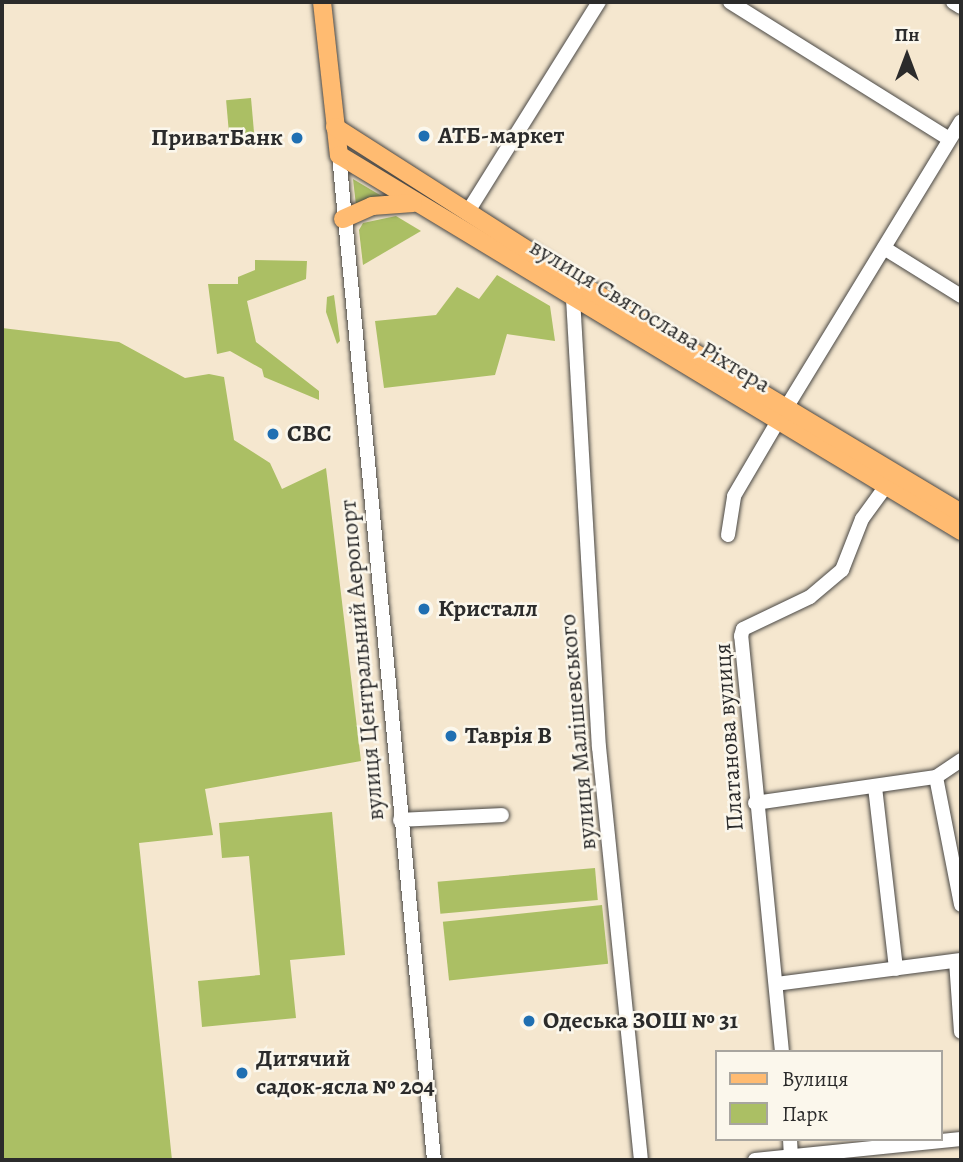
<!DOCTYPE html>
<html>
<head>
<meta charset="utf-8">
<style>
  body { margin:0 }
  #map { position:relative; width:963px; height:1162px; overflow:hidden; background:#f5e7cf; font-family:Alegreya,serif }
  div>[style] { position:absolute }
  .green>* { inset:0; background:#abbf64; transform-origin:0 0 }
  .roads { filter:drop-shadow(0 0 2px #494744) drop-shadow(0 0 2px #494744) }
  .minor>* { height:14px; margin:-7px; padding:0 7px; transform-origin:7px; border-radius:7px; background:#fff }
  .major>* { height:18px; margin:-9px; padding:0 9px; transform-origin:9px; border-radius:9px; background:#ffbb71 }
  .dots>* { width:19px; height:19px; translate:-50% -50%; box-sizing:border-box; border:4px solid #fbf7ec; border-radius:50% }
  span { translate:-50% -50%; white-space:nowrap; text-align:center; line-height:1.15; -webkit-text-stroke:5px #fbf7ec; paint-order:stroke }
  .poi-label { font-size:24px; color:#2b2b2b; font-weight:700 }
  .left { translate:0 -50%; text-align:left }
  .right { translate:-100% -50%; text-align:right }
  .street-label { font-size:24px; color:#2b2b2b }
  .frame { position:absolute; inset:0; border:4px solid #2b2b2b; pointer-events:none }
  .legend { position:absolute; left:715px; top:1050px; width:228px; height:91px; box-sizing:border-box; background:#fbf7ec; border:2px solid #a8a59f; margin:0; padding:9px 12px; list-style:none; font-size:21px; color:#2b2b2b }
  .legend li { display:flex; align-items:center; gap:14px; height:35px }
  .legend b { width:35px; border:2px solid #a8a59f }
  .north { position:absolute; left:872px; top:21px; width:70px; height:70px; -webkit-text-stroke:5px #fbf7ec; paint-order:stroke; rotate:0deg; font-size:19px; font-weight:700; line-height:28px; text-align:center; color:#2b2b2b }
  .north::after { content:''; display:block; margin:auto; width:24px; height:32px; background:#2b2b2b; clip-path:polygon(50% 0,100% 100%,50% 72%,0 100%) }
</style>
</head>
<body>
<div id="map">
  <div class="green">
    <div style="left:251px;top:98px;width:37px;height:25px;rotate:85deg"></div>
    <div style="clip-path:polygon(353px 179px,385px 198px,356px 205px)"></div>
    <div style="clip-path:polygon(396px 216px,421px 231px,363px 265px,359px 230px,363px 223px)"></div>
    <div style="clip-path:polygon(255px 260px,307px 261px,306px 279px,247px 301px,256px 342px,319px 391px,319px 400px,264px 377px,262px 369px,230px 351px,217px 354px,208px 284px,238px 284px,238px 277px,255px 270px)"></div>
    <div style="clip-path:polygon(497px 275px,550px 306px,555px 341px,507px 334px,495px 375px,384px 388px,375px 321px,436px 315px,457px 287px,479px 299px)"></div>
    <div style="clip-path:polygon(334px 295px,340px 341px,337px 344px,326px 312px,327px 297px)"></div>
    <div style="clip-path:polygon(2px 328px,119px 342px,185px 378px,209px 374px,224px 377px,234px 440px,270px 463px,282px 489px,326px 468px,361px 761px,205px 789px,213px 835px,139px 843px,172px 1160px,2px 1160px)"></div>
    <div style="clip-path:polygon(332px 812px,345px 955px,290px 960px,296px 1018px,202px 1027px,198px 981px,260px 975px,249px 856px,222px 858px,219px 823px)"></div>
    <div style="left:595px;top:868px;width:32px;height:158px;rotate:85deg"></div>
    <div style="left:602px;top:905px;width:59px;height:160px;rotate:84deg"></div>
  </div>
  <div class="roads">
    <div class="minor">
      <div style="left:730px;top:2px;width:258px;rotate:32deg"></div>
      <div style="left:953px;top:2px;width:9px;rotate:32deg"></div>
      <div style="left:339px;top:155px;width:1009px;rotate:84.6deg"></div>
      <div style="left:467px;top:213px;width:249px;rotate:-58deg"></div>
      <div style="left:884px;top:248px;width:91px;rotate:31.9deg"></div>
      <div style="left:573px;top:298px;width:450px;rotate:86.7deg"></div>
      <div style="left:599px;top:747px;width:415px;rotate:84.2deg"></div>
      <div style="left:786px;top:408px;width:336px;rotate:-58.6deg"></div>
      <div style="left:728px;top:535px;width:39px;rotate:-81deg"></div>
      <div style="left:734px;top:496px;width:87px;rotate:-59.6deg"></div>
      <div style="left:936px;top:777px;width:130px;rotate:78.9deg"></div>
      <div style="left:875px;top:787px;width:183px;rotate:83.4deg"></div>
      <div style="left:755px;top:803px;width:183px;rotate:-8.2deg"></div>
      <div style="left:936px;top:777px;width:30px;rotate:-34deg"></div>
      <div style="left:400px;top:820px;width:102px;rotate:-2.8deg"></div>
      <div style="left:956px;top:961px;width:71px;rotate:86deg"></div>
      <div style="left:776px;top:984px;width:187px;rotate:-7.4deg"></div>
      <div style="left:782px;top:1052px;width:418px;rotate:-95.6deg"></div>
      <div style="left:741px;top:636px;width:7px;rotate:-74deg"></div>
      <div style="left:743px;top:629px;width:74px;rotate:-25.5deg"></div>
      <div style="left:810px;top:597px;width:42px;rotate:-40.2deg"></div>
      <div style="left:842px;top:570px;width:55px;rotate:-68.6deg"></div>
      <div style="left:862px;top:519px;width:41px;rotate:-54deg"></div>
      <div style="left:790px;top:1139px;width:21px;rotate:87deg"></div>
      <div style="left:755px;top:1160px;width:207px;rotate:-5.8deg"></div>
    </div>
    <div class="major">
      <div style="left:322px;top:2px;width:154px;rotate:83.7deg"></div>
      <div style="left:339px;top:155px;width:727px;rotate:31.15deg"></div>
      <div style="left:335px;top:127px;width:303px;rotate:32.6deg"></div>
      <div style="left:590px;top:290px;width:433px;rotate:31deg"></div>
      <div style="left:343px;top:219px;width:32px;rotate:-24deg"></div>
      <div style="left:372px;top:206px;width:41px;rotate:-4.2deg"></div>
    </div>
  </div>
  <div class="dots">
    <div style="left:424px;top:136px;background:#1f6fb2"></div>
    <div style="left:297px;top:138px;background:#1f6fb2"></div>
    <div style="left:273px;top:434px;background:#1f6fb2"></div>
    <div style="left:424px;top:609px;background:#1f6fb2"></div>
    <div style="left:451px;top:736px;background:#1f6fb2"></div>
    <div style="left:529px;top:1021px;background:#1f6fb2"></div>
    <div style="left:242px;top:1073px;background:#1f6fb2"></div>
  </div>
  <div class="poi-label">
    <span class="left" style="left:438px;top:136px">АТБ-маркет</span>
    <span class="right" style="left:283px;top:138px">ПриватБанк</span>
    <span class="left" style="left:287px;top:434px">СВС</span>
    <span class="left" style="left:438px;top:609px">Кристалл</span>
    <span class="left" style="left:465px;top:736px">Таврія В</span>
    <span class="left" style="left:543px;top:1021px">Одеська ЗОШ № 31</span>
    <span class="left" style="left:256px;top:1073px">Дитячий<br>садок-ясла № 204</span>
  </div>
  <div class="street-label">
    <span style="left:650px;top:316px;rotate:31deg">вулиця Святослава Ріхтера</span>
    <span style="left:362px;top:660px;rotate:-95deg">вулиця Центральний Аеропорт</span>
    <span style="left:578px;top:732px;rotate:-95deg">вулиця Малішевського</span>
    <span style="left:729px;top:737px;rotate:-94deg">Платанова вулиця</span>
  </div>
  <div class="frame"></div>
  <ul class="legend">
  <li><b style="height:9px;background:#ffbb71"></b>Вулиця</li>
  <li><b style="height:19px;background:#abbf64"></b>Парк</li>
  </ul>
  <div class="north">Пн</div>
</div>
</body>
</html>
